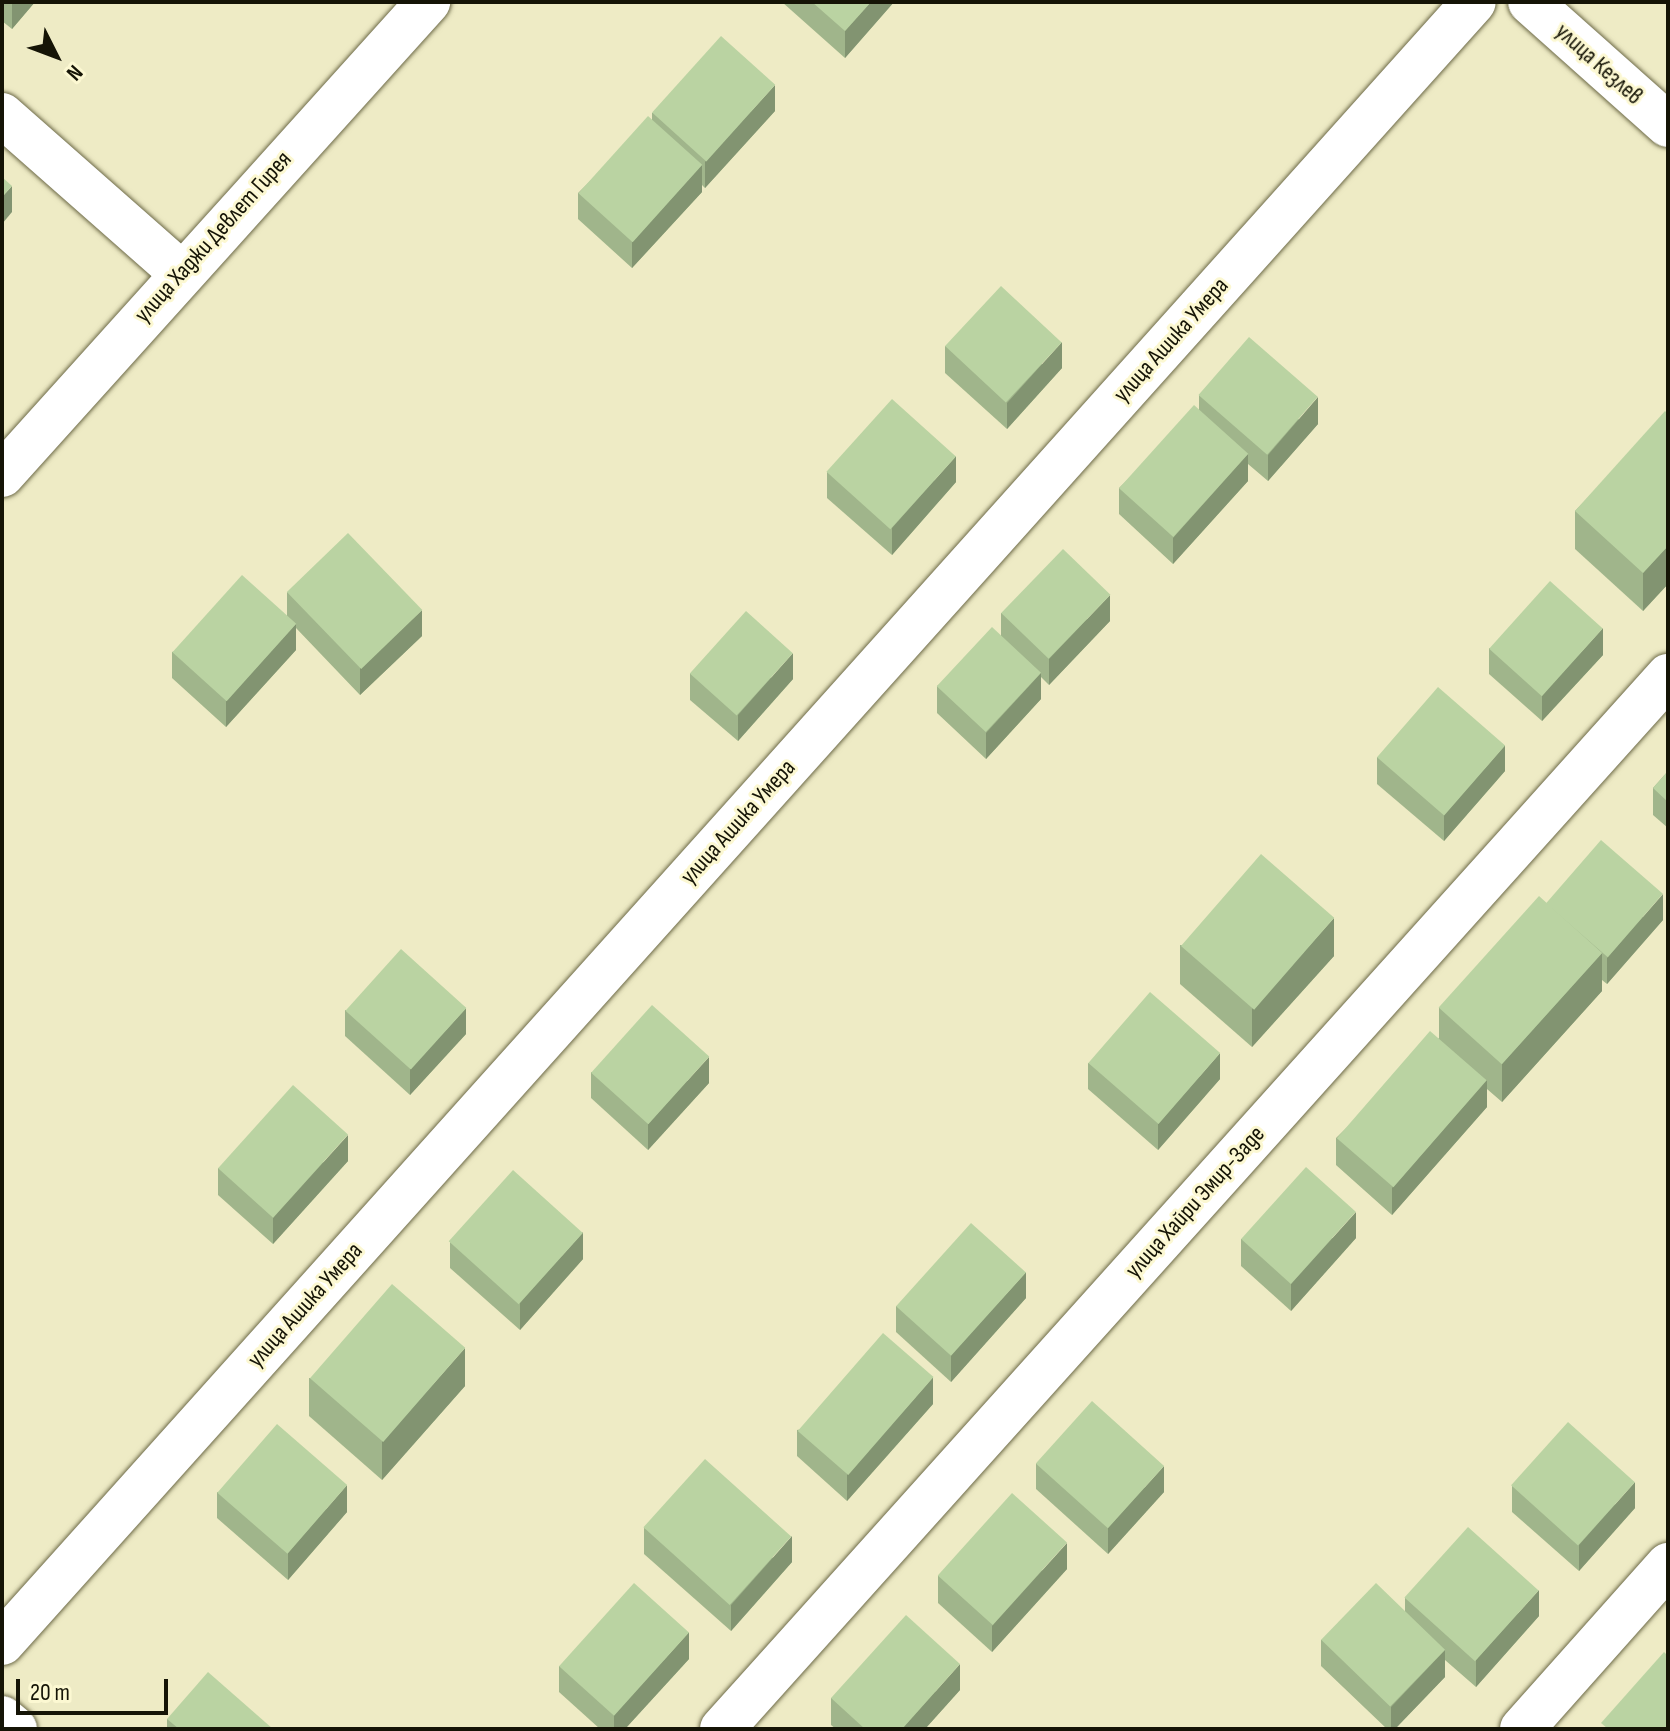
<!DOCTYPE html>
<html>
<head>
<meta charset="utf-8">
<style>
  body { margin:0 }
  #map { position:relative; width:1670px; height:1731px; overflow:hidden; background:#eeebc5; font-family:"Sofia Sans Condensed",sans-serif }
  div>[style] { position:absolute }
  .roads { filter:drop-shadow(0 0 2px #6d6a48) drop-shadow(0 0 2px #6d6a48) }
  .minor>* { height:44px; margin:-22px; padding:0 22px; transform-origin:22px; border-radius:22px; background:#fff }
  .wall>* { inset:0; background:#a0b58b }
  .shaded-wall>* { inset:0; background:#829471 }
  .building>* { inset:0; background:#bad3a2; transform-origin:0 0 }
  span { translate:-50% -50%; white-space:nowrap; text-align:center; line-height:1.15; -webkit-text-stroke:6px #fcf8d2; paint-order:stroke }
  .street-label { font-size:24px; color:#151406 }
  .frame { position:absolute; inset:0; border:4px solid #151406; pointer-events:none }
  .north { position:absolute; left:16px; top:16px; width:80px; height:80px; -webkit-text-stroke:6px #fcf8d2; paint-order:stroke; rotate:132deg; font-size:22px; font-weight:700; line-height:32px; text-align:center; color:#151406 }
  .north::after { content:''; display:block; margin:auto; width:28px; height:36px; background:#151406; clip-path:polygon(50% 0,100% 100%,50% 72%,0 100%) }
  .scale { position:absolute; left:16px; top:1679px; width:152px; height:36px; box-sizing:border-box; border:4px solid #151406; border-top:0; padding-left:10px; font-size:24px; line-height:28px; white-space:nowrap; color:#151406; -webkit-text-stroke:6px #fcf8d2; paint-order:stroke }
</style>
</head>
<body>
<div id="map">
  <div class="roads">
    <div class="minor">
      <div style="left:1530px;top:2px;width:185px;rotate:41.7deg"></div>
      <div style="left:2px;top:115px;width:237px;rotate:41.4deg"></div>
      <div style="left:2px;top:475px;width:637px;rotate:-47.99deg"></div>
      <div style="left:2px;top:1643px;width:2204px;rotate:-48.11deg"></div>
      <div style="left:2px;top:1718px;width:17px;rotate:40deg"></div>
      <div style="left:722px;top:1729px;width:1416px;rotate:-48.06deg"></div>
      <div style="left:1522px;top:1729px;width:220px;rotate:-48.3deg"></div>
    </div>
  </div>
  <div class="wall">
    <div style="clip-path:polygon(2px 2px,35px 2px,12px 29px,2px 21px)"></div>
    <div style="clip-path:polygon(782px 2px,894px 2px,845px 58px)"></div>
    <div style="clip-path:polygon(775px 111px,705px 188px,702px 185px,702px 192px,632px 268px,578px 219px,578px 193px,652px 120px,652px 113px)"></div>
    <div style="clip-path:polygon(945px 346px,1062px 368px,1007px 429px,945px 373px)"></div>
    <div style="clip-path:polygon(1199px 395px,1318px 424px,1268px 481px,1248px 464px,1248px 481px,1173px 564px,1119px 514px,1119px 488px,1199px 410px)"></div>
    <div style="clip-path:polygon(1668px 414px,1668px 584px,1643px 611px,1575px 549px,1575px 511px)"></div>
    <div style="clip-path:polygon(827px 472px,956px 482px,892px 555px,827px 498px)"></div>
    <div style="clip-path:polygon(287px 592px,422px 636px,360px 695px,296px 628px,296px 650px,226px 727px,172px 678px,172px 652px,287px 616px)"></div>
    <div style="clip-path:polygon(1001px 613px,1110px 621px,1049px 685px,1041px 677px,1041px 699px,986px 759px,937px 713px,937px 686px,1001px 636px)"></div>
    <div style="clip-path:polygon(1489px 648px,1603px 655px,1542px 721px,1489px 674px)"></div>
    <div style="clip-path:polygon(690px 673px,793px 679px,738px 741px,690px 700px)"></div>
    <div style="clip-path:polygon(1377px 757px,1505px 771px,1444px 841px,1377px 784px)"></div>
    <div style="clip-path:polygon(1668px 771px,1668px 828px,1653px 815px,1653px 788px)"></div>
    <div style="clip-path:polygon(1546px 903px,1663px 920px,1607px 984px,1602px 980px,1602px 991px,1502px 1102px,1487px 1089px,1487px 1107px,1392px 1215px,1336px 1165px,1336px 1138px,1439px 1038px,1439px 1008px)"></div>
    <div style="clip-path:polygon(1180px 945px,1334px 956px,1252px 1047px,1180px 984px)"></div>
    <div style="clip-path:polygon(345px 1010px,466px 1034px,410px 1095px,345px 1036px)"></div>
    <div style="clip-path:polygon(1088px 1063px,1220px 1079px,1158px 1150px,1088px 1089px)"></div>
    <div style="clip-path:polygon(591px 1072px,709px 1083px,648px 1150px,591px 1098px)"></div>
    <div style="clip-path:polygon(348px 1161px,273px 1244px,218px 1195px,218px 1168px)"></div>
    <div style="clip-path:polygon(1356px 1238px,1291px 1311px,1241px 1266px,1241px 1239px)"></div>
    <div style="clip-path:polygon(450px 1242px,583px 1259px,520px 1330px,450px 1268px)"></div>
    <div style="clip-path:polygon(1026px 1298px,951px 1382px,896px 1332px,896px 1306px)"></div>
    <div style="clip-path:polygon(309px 1378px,465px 1386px,382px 1480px,309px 1416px)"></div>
    <div style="clip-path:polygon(933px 1404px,847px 1501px,797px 1456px,797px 1430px)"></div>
    <div style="clip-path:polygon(1036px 1463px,1164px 1492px,1108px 1554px,1036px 1489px)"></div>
    <div style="clip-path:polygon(1512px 1486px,1635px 1508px,1579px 1571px,1512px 1512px)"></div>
    <div style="clip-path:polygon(217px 1492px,347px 1512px,288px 1580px,217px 1518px)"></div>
    <div style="clip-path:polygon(644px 1528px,792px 1562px,731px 1631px,644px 1554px)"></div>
    <div style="clip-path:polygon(1067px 1569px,992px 1652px,938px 1603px,938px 1576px)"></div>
    <div style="clip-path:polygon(1405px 1598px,1539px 1616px,1476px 1687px,1445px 1660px,1445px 1677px,1395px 1729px,1387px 1729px,1321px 1666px,1321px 1640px,1405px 1612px)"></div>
    <div style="clip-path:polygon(689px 1659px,625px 1729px,600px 1729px,559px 1692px,559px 1666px)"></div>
    <div style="clip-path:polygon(960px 1690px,925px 1729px,836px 1729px,831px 1725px,831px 1698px)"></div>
    <div style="clip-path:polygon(167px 1719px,273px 1729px,167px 1729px)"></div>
  </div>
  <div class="shaded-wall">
    <div style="clip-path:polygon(12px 2px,35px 2px,12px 29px)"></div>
    <div style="clip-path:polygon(871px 2px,894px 2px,845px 58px,845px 31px)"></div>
    <div style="clip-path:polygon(775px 85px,775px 111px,705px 188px,705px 162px)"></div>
    <div style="clip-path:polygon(702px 165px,702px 192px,632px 268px,632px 242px)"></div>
    <div style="clip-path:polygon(12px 186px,12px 212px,2px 224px,2px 197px)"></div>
    <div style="clip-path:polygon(1062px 342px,1062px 368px,1007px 429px,1007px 403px)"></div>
    <div style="clip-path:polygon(1318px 397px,1318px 424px,1268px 481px,1268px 455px)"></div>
    <div style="clip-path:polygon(1248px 454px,1248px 481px,1173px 564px,1173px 538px)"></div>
    <div style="clip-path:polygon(956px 456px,956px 482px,892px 555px,892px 528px)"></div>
    <div style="clip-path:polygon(1668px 546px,1668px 584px,1643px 611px,1643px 573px)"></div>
    <div style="clip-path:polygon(1110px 595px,1110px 621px,1049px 685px,1049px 659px)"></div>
    <div style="clip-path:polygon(422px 610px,422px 636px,360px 695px,360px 668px)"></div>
    <div style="clip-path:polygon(296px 624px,296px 650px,226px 727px,226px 701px)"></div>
    <div style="clip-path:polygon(1603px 628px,1603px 655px,1542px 721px,1542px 695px)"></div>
    <div style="clip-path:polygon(793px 653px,793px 679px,738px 741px,738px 715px)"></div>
    <div style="clip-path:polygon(1041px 673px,1041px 699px,986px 759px,986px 733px)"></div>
    <div style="clip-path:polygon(1505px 745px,1505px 771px,1444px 841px,1444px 815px)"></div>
    <div style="clip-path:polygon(1663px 894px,1663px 920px,1607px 984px,1607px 958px)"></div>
    <div style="clip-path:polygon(1334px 918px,1334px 956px,1252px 1047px,1252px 1009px)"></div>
    <div style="clip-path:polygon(1602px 953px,1602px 991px,1502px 1102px,1502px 1064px)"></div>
    <div style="clip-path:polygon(466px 1008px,466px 1034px,410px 1095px,410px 1069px)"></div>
    <div style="clip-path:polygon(1220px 1053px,1220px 1079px,1158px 1150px,1158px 1124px)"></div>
    <div style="clip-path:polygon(709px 1057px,709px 1083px,648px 1150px,648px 1124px)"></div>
    <div style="clip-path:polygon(1487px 1080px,1487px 1107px,1392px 1215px,1392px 1188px)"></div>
    <div style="clip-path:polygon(348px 1135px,348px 1161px,273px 1244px,273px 1218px)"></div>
    <div style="clip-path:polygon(1356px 1212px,1356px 1238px,1291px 1311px,1291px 1284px)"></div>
    <div style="clip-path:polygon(583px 1232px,583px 1259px,520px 1330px,520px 1303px)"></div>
    <div style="clip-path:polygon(1026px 1272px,1026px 1298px,951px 1382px,951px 1355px)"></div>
    <div style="clip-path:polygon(465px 1348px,465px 1386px,382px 1480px,382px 1442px)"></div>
    <div style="clip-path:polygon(933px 1377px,933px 1404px,847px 1501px,847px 1475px)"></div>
    <div style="clip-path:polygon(1164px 1466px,1164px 1492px,1108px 1554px,1108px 1528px)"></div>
    <div style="clip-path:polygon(1635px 1482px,1635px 1508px,1579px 1571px,1579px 1545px)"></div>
    <div style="clip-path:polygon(347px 1485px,347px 1512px,288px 1580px,288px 1553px)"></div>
    <div style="clip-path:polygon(792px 1536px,792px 1562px,731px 1631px,731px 1605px)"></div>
    <div style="clip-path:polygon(1067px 1543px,1067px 1569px,992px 1652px,992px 1626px)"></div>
    <div style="clip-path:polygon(1539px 1590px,1539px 1616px,1476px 1687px,1476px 1660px)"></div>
    <div style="clip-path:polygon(689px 1632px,689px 1659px,625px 1729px,614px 1729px,614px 1715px)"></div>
    <div style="clip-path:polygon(1445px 1650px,1445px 1677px,1395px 1729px,1391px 1729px,1391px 1707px)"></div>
    <div style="clip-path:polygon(960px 1664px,960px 1690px,925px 1729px,902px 1729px)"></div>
  </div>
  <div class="building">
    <div style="clip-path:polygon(812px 2px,871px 2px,845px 31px)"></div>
    <div style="left:721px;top:36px;width:73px;height:103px;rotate:42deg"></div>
    <div style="left:648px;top:116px;width:73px;height:104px;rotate:42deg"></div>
    <div style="clip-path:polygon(2px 177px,12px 186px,2px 197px)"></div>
    <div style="left:1001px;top:286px;width:83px;height:82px;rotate:43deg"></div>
    <div style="left:1249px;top:337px;width:91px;height:77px;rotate:41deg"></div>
    <div style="left:892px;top:399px;width:86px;height:98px;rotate:42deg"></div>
    <div style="left:1194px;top:405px;width:73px;height:112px;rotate:42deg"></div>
    <div style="clip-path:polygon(1665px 411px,1668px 414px,1668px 546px,1643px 573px,1575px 511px)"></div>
    <div style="left:348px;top:533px;width:107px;height:85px;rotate:46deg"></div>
    <div style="left:1063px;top:549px;width:66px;height:89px;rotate:44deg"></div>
    <div style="left:242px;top:575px;width:73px;height:104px;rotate:42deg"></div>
    <div style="left:1550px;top:581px;width:71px;height:91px;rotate:42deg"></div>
    <div style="left:746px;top:611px;width:63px;height:84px;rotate:42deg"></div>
    <div style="left:992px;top:627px;width:67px;height:81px;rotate:43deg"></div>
    <div style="left:1438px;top:687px;width:89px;height:93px;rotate:41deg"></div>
    <div style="clip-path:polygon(1668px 771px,1668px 802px,1653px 788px)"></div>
    <div style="left:1601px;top:840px;width:82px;height:84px;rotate:41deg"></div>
    <div style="left:1261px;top:854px;width:97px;height:122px;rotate:41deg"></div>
    <div style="left:1539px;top:896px;width:85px;height:150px;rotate:42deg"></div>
    <div style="left:401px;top:949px;width:88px;height:83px;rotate:42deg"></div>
    <div style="left:1150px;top:992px;width:93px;height:94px;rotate:41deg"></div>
    <div style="left:652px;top:1005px;width:77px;height:91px;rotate:42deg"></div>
    <div style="left:1430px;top:1031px;width:75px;height:142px;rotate:41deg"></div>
    <div style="left:293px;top:1085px;width:74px;height:112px;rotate:42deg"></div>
    <div style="left:1306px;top:1167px;width:67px;height:97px;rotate:42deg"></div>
    <div style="left:513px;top:1170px;width:94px;height:96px;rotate:42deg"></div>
    <div style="left:971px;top:1223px;width:74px;height:112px;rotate:42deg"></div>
    <div style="left:392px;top:1284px;width:97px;height:125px;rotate:41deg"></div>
    <div style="left:883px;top:1333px;width:67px;height:130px;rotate:41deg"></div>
    <div style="left:1092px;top:1401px;width:97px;height:84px;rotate:42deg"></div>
    <div style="left:1568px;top:1422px;width:90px;height:85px;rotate:42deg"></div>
    <div style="left:277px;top:1424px;width:93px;height:91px;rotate:41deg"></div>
    <div style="left:705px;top:1459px;width:116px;height:92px;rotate:42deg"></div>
    <div style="left:1012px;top:1493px;width:74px;height:111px;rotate:42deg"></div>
    <div style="left:1468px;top:1527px;width:95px;height:95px;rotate:42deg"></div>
    <div style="left:634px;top:1583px;width:74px;height:112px;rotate:42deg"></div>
    <div style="left:1376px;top:1583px;width:96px;height:79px;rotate:44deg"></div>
    <div style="clip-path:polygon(906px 1615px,960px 1664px,902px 1729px,865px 1729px,831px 1698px)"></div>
    <div style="clip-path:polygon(1664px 1652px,1668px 1656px,1668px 1729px,1608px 1729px,1601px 1723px)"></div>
    <div style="clip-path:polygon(208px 1672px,273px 1729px,179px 1729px,167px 1719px)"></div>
  </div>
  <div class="street-label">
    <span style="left:1599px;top:64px;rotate:42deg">улица Кезлев</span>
    <span style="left:213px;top:237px;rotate:-48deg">улица Хаджи Девлет Гирея</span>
    <span style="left:1171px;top:340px;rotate:-48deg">улица Ашика Умера</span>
    <span style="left:738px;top:822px;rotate:-48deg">улица Ашика Умера</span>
    <span style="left:1195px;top:1202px;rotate:-48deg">улица Хайри Эмир-Заде</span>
    <span style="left:305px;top:1305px;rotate:-48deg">улица Ашика Умера</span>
  </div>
  <div class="frame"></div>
  <div class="north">N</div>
  <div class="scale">20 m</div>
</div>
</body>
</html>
